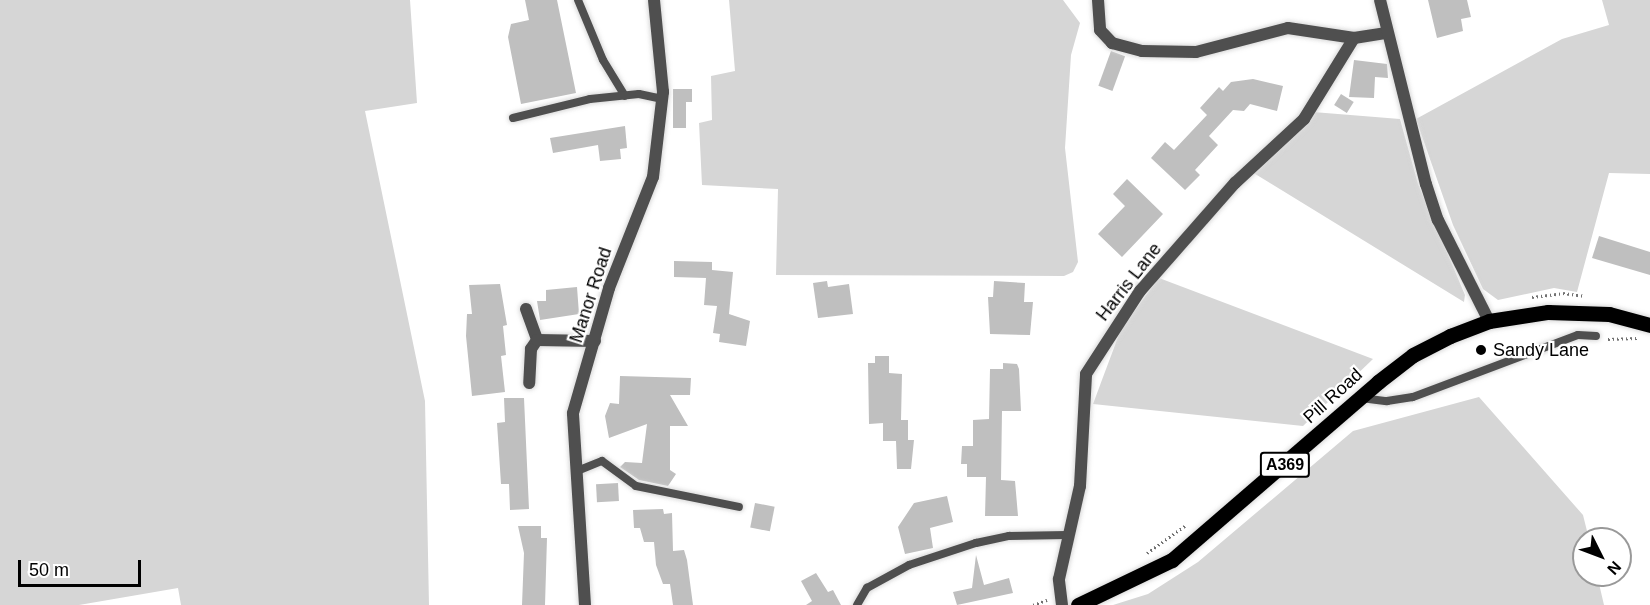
<!DOCTYPE html>
<html>
<head>
<meta charset="utf-8">
<style>
  body { margin:0 }
  #map { position:relative; width:1650px; height:605px; overflow:hidden; background:#fff; font-family:Helvetica,sans-serif }
  div>[style] { position:absolute }
  .green>* { inset:0; background:#d6d6d6 }
  .building>* { inset:0; background:#bfbfbf; transform-origin:0 0 }
  .path>* { height:3px; margin-top:-1.5px; transform-origin:0; background:repeating-linear-gradient(90deg,#717171 0 1.5px,transparent 0 4.5px) }
  .roads { filter:drop-shadow(0 0 2px #dbdbdb) drop-shadow(0 0 2px #dbdbdb) }
  .lane>* { height:8px; margin:-4px; padding:0 4px; transform-origin:4px; border-radius:4px; background:#4f4f4f }
  .street>* { height:12px; margin:-6px; padding:0 6px; transform-origin:6px; border-radius:6px; background:#4f4f4f }
  .primary>* { height:15px; margin:-7.5px; padding:0 7.5px; transform-origin:7.5px; border-radius:7.5px; background:#000 }
  .dots>* { width:16px; height:16px; translate:-50% -50%; box-sizing:border-box; border:3px solid #fff; border-radius:50% }
  span { translate:-50% -50%; white-space:nowrap; text-align:center; line-height:1.15; -webkit-text-stroke:4.5px #fff; paint-order:stroke }
  .shield-label span { padding:2px 4px; background:#fff; border:2px solid; border-radius:4px; -webkit-text-stroke-width:0 }
  .shield-label { font-size:16px; color:#000; font-weight:700 }
  .street-label { font-size:18px; color:#000 }
  .poi-label { font-size:18px; color:#000 }
  .left { translate:0 -50%; text-align:left }
  .north { position:absolute; left:1572px; top:527px; width:60px; height:60px; box-sizing:border-box; background:#fff; border:2px solid #999; border-radius:50%; rotate:132deg; font-size:16px; font-weight:700; line-height:24px; text-align:center; color:#000 }
  .north::after { content:''; display:block; margin:auto; width:21px; height:27px; background:#000; clip-path:polygon(50% 0,100% 100%,50% 72%,0 100%) }
  .scale { position:absolute; left:18px; top:560px; width:123px; height:27px; box-sizing:border-box; border:3px solid #000; border-top:0; padding-left:8px; font-size:18px; line-height:21px; white-space:nowrap; color:#000; -webkit-text-stroke:4px #fff; paint-order:stroke }
</style>
</head>
<body>
<div id="map">
  <div class="green">
    <div style="clip-path:polygon(0 0,410px 0,417px 103px,365px 111px,425px 401px,429px 605px,181px 605px,178px 588px,79px 605px,0 605px)"></div>
    <div style="clip-path:polygon(729px 0,1063px 0,1080px 23px,1071px 55px,1065px 148px,1078px 262px,1073px 272px,1064px 276px,776px 275px,778px 189px,702px 185px,699px 123px,712px 120px,711px 76px,735px 71px)"></div>
    <div style="clip-path:polygon(1602px 0,1650px 0,1650px 174px,1609px 173px,1577px 292px,1554px 288px,1498px 300px,1483px 289px,1453px 225px,1416px 119px,1562px 39px,1609px 25px)"></div>
    <div style="clip-path:polygon(1313px 112px,1400px 119px,1418px 184px,1465px 295px,1464px 302px,1252px 172px)"></div>
    <div style="clip-path:polygon(1159px 278px,1373px 359px,1303px 426px,1093px 404px,1121px 329px)"></div>
    <div style="clip-path:polygon(1479px 397px,1583px 515px,1589px 539px,1584px 539px,1584px 575px,1597px 575px,1604px 605px,1113px 605px,1148px 594px,1198px 562px,1353px 431px)"></div>
  </div>
  <div class="building">
    <div style="clip-path:polygon(525px 0,557px 0,576px 93px,521px 104px,508px 37px,511px 24px,529px 20px)"></div>
    <div style="clip-path:polygon(1428px 0,1467px 0,1471px 17px,1461px 19px,1463px 31px,1437px 38px)"></div>
    <div style="left:1111px;top:51px;width:15px;height:37px;rotate:20deg"></div>
    <div style="clip-path:polygon(1354px 60px,1387px 64px,1388px 78px,1375px 77px,1374px 98px,1349px 97px)"></div>
    <div style="clip-path:polygon(1253px 79px,1283px 86px,1277px 111px,1250px 104px,1244px 111px,1233px 110px,1209px 136px,1218px 145px,1195px 170px,1200px 175px,1185px 190px,1151px 158px,1165px 142px,1174px 150px,1207px 115px,1200px 108px,1219px 87px,1223px 91px,1231px 82px)"></div>
    <div style="clip-path:polygon(673px 89px,692px 89px,692px 102px,686px 102px,686px 128px,673px 128px)"></div>
    <div style="left:1341px;top:94px;width:15px;height:13px;rotate:32deg"></div>
    <div style="clip-path:polygon(625px 126px,627px 148px,620px 149px,621px 159px,600px 161px,598px 145px,553px 153px,550px 138px)"></div>
    <div style="clip-path:polygon(1127px 179px,1163px 214px,1122px 257px,1098px 234px,1125px 206px,1113px 194px)"></div>
    <div style="clip-path:polygon(1599px 236px,1650px 252px,1650px 275px,1592px 258px)"></div>
    <div style="clip-path:polygon(674px 261px,712px 262px,712px 270px,733px 272px,729px 314px,750px 321px,746px 346px,719px 342px,720px 334px,713px 333px,717px 306px,704px 305px,706px 278px,674px 277px)"></div>
    <div style="clip-path:polygon(827px 281px,828px 287px,849px 284px,853px 314px,818px 318px,813px 283px)"></div>
    <div style="clip-path:polygon(994px 281px,1025px 283px,1024px 302px,1033px 302px,1030px 335px,990px 334px,988px 297px,993px 297px)"></div>
    <div style="clip-path:polygon(500px 284px,507px 325px,503px 326px,506px 355px,501px 356px,505px 392px,472px 396px,466px 336px,467px 314px,472px 314px,469px 285px)"></div>
    <div style="clip-path:polygon(577px 287px,579px 314px,540px 320px,537px 301px,546px 301px,546px 290px)"></div>
    <div style="clip-path:polygon(875px 356px,889px 356px,889px 373px,902px 374px,901px 420px,908px 420px,908px 440px,914px 440px,911px 469px,897px 469px,896px 441px,883px 441px,883px 423px,869px 424px,868px 363px,875px 363px)"></div>
    <div style="clip-path:polygon(1003px 363px,1017px 364px,1019px 369px,1021px 411px,1002px 411px,1001px 480px,1015px 481px,1018px 516px,985px 516px,986px 477px,967px 477px,967px 464px,961px 464px,962px 446px,973px 446px,973px 420px,989px 419px,990px 369px,1003px 369px)"></div>
    <div style="clip-path:polygon(620px 376px,691px 378px,690px 395px,670px 395px,688px 426px,670px 426px,670px 470px,676px 474px,668px 486px,639px 480px,620px 467px,625px 462px,642px 463px,647px 424px,609px 438px,605px 416px,610px 403px,619px 404px)"></div>
    <div style="clip-path:polygon(504px 398px,524px 398px,529px 509px,510px 510px,509px 484px,501px 484px,497px 423px,505px 422px)"></div>
    <div style="left:618px;top:483px;width:18px;height:22px;rotate:87deg"></div>
    <div style="clip-path:polygon(947px 496px,953px 522px,930px 528px,933px 548px,905px 554px,898px 527px,914px 503px)"></div>
    <div style="left:755px;top:503px;width:20px;height:25px;rotate:11deg"></div>
    <div style="clip-path:polygon(663px 509px,664px 514px,672px 513px,673px 551px,684px 550px,687px 560px,693px 605px,673px 605px,670px 584px,663px 584px,656px 565px,654px 542px,644px 542px,640px 528px,634px 528px,633px 510px)"></div>
    <div style="clip-path:polygon(518px 526px,541px 526px,541px 538px,547px 538px,545px 605px,522px 605px,524px 553px)"></div>
    <div style="clip-path:polygon(976px 555px,984px 585px,1009px 578px,1013px 593px,957px 605px,953px 592px,972px 588px)"></div>
    <div style="clip-path:polygon(816px 573px,828px 592px,833px 590px,841px 605px,806px 605px,812px 601px,801px 581px)"></div>
  </div>
  <div class="path">
    <div style="left:1532px;top:297px;width:31px;rotate:-7deg"></div>
    <div style="left:1563px;top:293px;width:22px;rotate:8deg"></div>
    <div style="left:1608px;top:339px;width:29px;rotate:-2deg"></div>
    <div style="left:1147px;top:553px;width:48px;rotate:-35.7deg"></div>
    <div style="left:1033px;top:605px;width:15px;rotate:-20deg"></div>
  </div>
  <div class="roads">
    <div class="lane">
      <div style="left:578px;top:0;width:65px;rotate:67.4deg"></div>
      <div style="left:603px;top:60px;width:42px;rotate:58.6deg"></div>
      <div style="left:513px;top:118px;width:79px;rotate:-13.9deg"></div>
      <div style="left:590px;top:99px;width:49px;rotate:-5.8deg"></div>
      <div style="left:639px;top:94px;width:24px;rotate:12deg"></div>
      <div style="left:1361px;top:398px;width:26px;rotate:7deg"></div>
      <div style="left:1387px;top:401px;width:26px;rotate:-9deg"></div>
      <div style="left:1413px;top:397px;width:176px;rotate:-20.6deg"></div>
      <div style="left:1578px;top:335px;width:18px;rotate:3deg"></div>
      <div style="left:577px;top:471px;width:27px;rotate:-22deg"></div>
      <div style="left:602px;top:461px;width:42px;rotate:36.3deg"></div>
      <div style="left:636px;top:486px;width:105px;rotate:11.5deg"></div>
      <div style="left:857px;top:605px;width:20px;rotate:-60deg"></div>
      <div style="left:867px;top:588px;width:48px;rotate:-28.7deg"></div>
      <div style="left:909px;top:565px;width:71px;rotate:-18.2deg"></div>
      <div style="left:976px;top:543px;width:34px;rotate:-12deg"></div>
      <div style="left:1009px;top:536px;width:58px;rotate:-1deg"></div>
    </div>
    <div class="street">
      <div style="left:1098px;top:0;width:30px;rotate:86deg"></div>
      <div style="left:1100px;top:30px;width:18px;rotate:47deg"></div>
      <div style="left:1112px;top:43px;width:31px;rotate:15deg"></div>
      <div style="left:1142px;top:51px;width:54px;rotate:1.1deg"></div>
      <div style="left:1196px;top:52px;width:95px;rotate:-14.6deg"></div>
      <div style="left:1288px;top:28px;width:67px;rotate:8.6deg"></div>
      <div style="left:1354px;top:38px;width:33px;rotate:-9deg"></div>
      <div style="left:1380px;top:0;width:190px;rotate:76deg"></div>
      <div style="left:1426px;top:184px;width:38px;rotate:72deg"></div>
      <div style="left:1438px;top:220px;width:113px;rotate:63.2deg"></div>
      <div style="left:526px;top:309px;width:33px;rotate:70deg"></div>
      <div style="left:537px;top:340px;width:11px;rotate:124deg"></div>
      <div style="left:531px;top:349px;width:34px;rotate:93deg"></div>
      <div style="left:537px;top:340px;width:58px;rotate:1deg"></div>
      <div style="left:585px;top:605px;width:192px;rotate:-93.6deg"></div>
      <div style="left:573px;top:413px;width:130px;rotate:-73.9deg"></div>
      <div style="left:609px;top:288px;width:119px;rotate:-68.4deg"></div>
      <div style="left:653px;top:177px;width:86px;rotate:-83.3deg"></div>
      <div style="left:663px;top:92px;width:92px;rotate:-95.6deg"></div>
      <div style="left:1062px;top:605px;width:26px;rotate:-97deg"></div>
      <div style="left:1059px;top:579px;width:95px;rotate:-77.3deg"></div>
      <div style="left:1080px;top:486px;width:112px;rotate:-86.9deg"></div>
      <div style="left:1086px;top:374px;width:99px;rotate:-57deg"></div>
      <div style="left:1140px;top:291px;width:144px;rotate:-48.7deg"></div>
      <div style="left:1235px;top:183px;width:94px;rotate:-42.8deg"></div>
      <div style="left:1304px;top:119px;width:95px;rotate:-58.3deg"></div>
    </div>
    <div class="primary">
      <div style="left:1078px;top:605px;width:104px;rotate:-25.6deg"></div>
      <div style="left:1172px;top:560px;width:272px;rotate:-40.8deg"></div>
      <div style="left:1378px;top:382px;width:44px;rotate:-37.6deg"></div>
      <div style="left:1413px;top:355px;width:42px;rotate:-27.2deg"></div>
      <div style="left:1450px;top:336px;width:42px;rotate:-21deg"></div>
      <div style="left:1489px;top:321px;width:60px;rotate:-8.7deg"></div>
      <div style="left:1548px;top:312px;width:61px;rotate:1.9deg"></div>
      <div style="left:1609px;top:314px;width:42px;rotate:15deg"></div>
    </div>
  </div>
  <div class="dots">
    <div style="left:1481px;top:350px;background:#000"></div>
  </div>
  <div class="shield-label">
    <span style="left:1285px;top:465px">A369</span>
  </div>
  <div class="street-label">
    <span style="left:1129px;top:282px;rotate:-52deg">Harris Lane</span>
    <span style="left:591px;top:295px;rotate:-72deg">Manor Road</span>
    <span style="left:1333px;top:396px;rotate:-42deg">Pill Road</span>
  </div>
  <div class="poi-label">
    <span class="left" style="left:1493px;top:350px">Sandy Lane</span>
  </div>
  <div class="north">N</div>
  <div class="scale">50 m</div>
</div>
</body>
</html>
